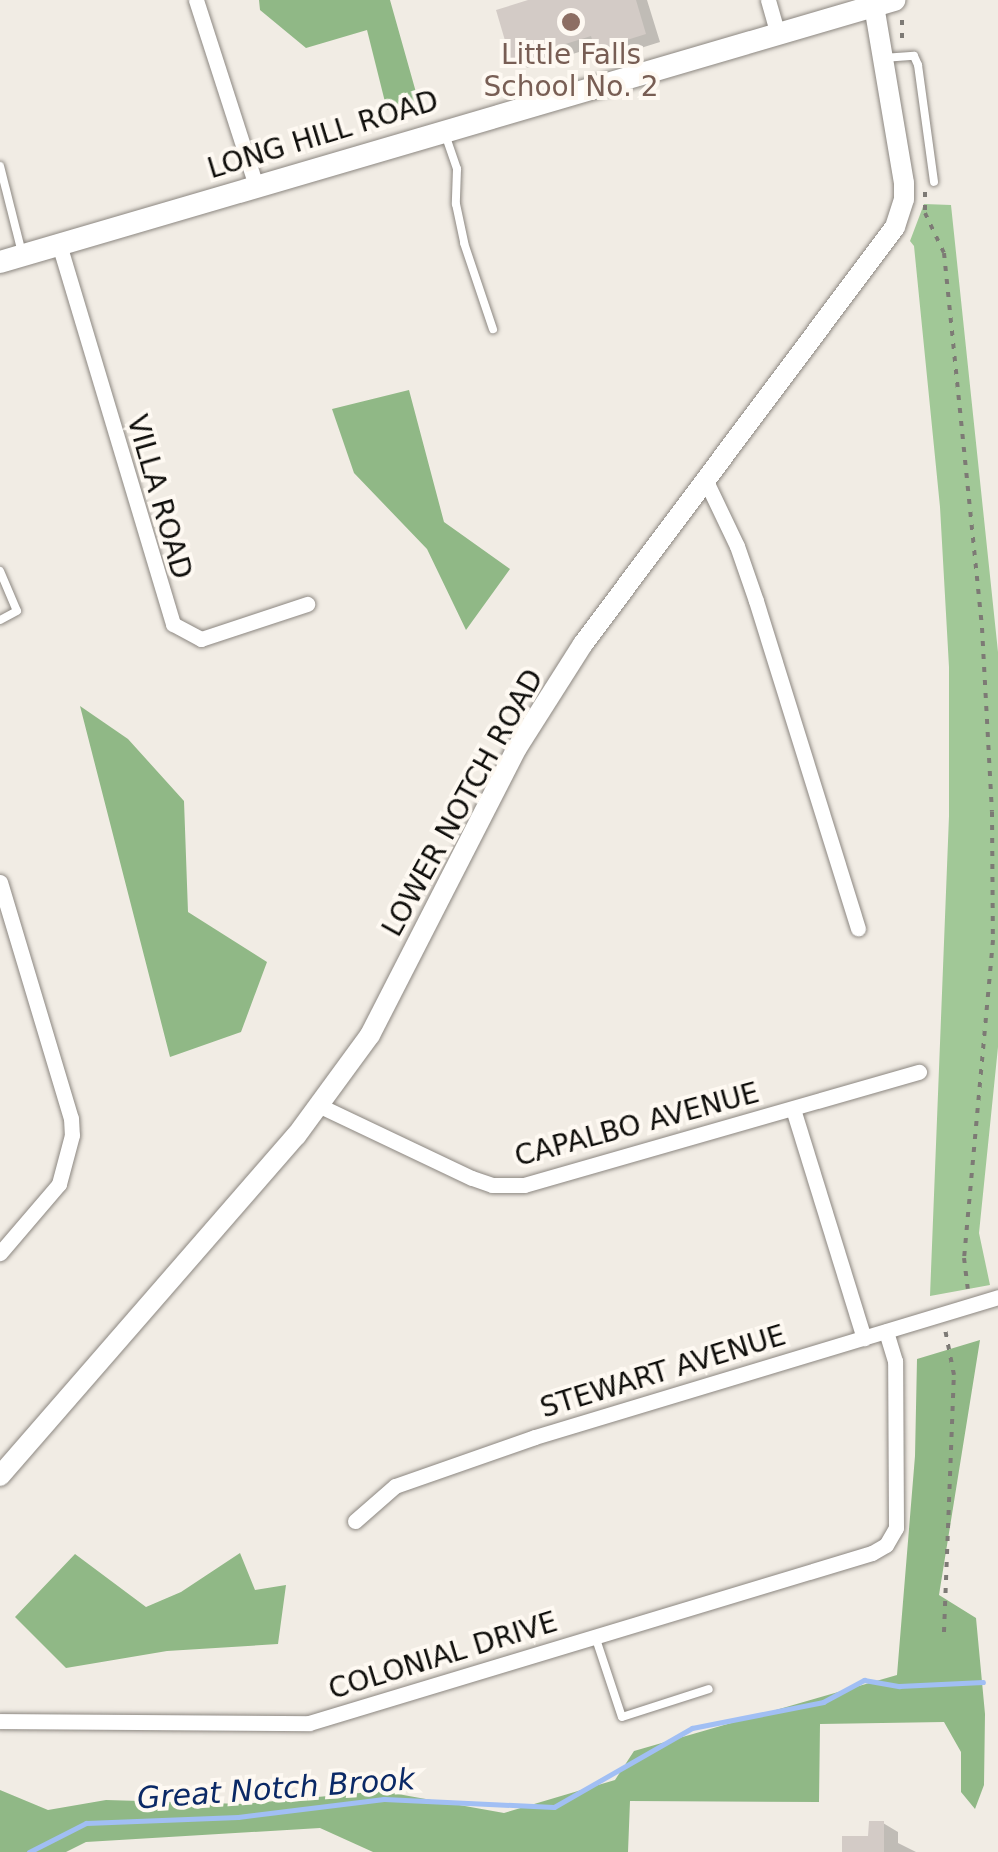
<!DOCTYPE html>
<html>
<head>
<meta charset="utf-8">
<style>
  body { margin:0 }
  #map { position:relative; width:998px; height:1852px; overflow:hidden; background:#f1ece4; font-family:"DejaVu Sans",sans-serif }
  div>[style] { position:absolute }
  .green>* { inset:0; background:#a1c897 }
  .forest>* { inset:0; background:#90b886 }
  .shadow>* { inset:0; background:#0003 }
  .stream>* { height:5px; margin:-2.5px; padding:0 2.5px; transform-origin:2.5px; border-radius:2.5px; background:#a1bff4 }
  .building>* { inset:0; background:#d3cbc6 }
  .path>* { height:4px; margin-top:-2px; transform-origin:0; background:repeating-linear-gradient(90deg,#7d7a75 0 5px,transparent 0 13px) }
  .roads { filter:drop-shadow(0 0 2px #8c8781) drop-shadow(0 0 2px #8c8781) }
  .service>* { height:8px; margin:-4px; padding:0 4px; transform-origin:4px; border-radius:4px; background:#fff }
  .minor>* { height:15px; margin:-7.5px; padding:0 7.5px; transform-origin:7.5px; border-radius:7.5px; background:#fff }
  .tertiary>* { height:20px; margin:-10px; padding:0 10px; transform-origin:10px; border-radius:10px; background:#fff }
  .secondary>* { height:22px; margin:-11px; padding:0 11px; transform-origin:11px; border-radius:11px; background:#fff }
  .dots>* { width:28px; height:28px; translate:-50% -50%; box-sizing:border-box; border:5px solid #fef9f2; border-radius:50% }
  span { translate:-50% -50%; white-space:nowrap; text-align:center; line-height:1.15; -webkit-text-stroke:8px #fef9f2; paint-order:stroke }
  .education-label { font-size:28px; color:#785e54 }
  .street-label { font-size:28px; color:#0f0e0b }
  .water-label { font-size:30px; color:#0b2966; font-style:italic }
</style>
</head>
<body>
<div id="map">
  <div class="green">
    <div style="clip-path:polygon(924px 204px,951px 205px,998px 652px,998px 1047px,979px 1233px,990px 1285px,930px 1296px,949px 816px,949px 667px,940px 507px,914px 246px,910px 241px)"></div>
  </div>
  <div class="forest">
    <div style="clip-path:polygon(259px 0,390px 0,419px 103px,387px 110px,367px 30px,306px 48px,260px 10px)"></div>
    <div style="clip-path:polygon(409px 390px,444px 522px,510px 569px,466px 630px,427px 549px,354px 473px,332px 409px)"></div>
    <div style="clip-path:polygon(80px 706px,128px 739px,184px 801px,188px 912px,267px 962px,241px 1032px,170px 1057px)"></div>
    <div style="clip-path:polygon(980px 1340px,939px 1595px,976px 1618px,985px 1714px,984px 1785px,975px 1809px,961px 1792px,961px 1752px,944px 1722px,820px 1724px,819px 1802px,630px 1801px,628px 1852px,373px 1852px,320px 1828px,86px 1842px,66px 1852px,0 1852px,0 1790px,48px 1810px,106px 1800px,244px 1804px,381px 1791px,504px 1813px,615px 1780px,634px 1751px,897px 1675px,915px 1456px,917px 1359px)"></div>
    <div style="clip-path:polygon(240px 1553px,255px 1590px,286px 1585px,278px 1644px,167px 1651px,66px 1668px,15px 1617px,75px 1554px,146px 1607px,181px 1592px)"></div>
  </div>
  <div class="shadow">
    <div style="clip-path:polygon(536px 0,647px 0,660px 42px,612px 57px,595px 47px,528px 68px,513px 59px)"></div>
    <div style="clip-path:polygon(883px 1823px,898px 1832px,898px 1843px,916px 1852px,845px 1852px,871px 1838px)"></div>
  </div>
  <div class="stream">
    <div style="left:29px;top:1852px;width:64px;rotate:-27deg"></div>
    <div style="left:86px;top:1823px;width:152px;rotate:-2.3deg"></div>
    <div style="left:238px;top:1817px;width:147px;rotate:-7deg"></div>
    <div style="left:384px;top:1799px;width:170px;rotate:2.7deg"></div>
    <div style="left:554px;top:1807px;width:159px;rotate:-29.8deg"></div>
    <div style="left:692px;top:1728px;width:134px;rotate:-11.2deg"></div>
    <div style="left:823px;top:1702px;width:47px;rotate:-28.2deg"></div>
    <div style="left:864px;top:1680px;width:36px;rotate:10deg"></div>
    <div style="left:899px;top:1686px;width:84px;rotate:-2.7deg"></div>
  </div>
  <div class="building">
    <div style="clip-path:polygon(528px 0,636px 0,646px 34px,595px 50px,591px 36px,511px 61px,496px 10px)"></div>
    <div style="clip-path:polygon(869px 1821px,884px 1821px,884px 1852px,842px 1852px,842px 1836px,868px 1836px)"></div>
  </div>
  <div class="path">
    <div style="left:902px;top:20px;width:25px;rotate:90deg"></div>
    <div style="left:925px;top:192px;width:21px;rotate:90deg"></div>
    <div style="left:925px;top:213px;width:44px;rotate:64.6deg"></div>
    <div style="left:944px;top:253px;width:377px;rotate:84.2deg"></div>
    <div style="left:982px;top:628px;width:184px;rotate:86.9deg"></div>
    <div style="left:992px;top:812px;width:128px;rotate:89.6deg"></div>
    <div style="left:993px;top:940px;width:319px;rotate:95.2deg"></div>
    <div style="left:964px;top:1258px;width:31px;rotate:83deg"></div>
    <div style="left:944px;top:1632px;width:257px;rotate:-87.8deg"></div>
    <div style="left:954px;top:1375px;width:47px;rotate:-101.1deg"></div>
  </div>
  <div class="roads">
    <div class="service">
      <div style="left:883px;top:58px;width:31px;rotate:-4deg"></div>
      <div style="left:914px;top:56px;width:10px;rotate:66deg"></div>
      <div style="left:918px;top:65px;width:118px;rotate:82.2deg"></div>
      <div style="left:445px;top:134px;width:37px;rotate:71deg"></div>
      <div style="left:457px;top:169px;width:35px;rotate:92deg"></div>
      <div style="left:456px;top:204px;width:40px;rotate:78deg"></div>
      <div style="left:464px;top:243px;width:91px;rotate:71.4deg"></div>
      <div style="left:0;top:166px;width:90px;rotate:75.8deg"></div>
      <div style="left:0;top:571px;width:43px;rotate:67deg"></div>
      <div style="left:17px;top:611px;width:19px;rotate:152deg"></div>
      <div style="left:595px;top:1636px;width:85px;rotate:71.6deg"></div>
      <div style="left:622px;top:1717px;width:91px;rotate:-17.8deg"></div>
    </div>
    <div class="minor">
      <div style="left:196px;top:0;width:195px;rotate:72.1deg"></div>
      <div style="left:768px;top:0;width:35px;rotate:74deg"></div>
      <div style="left:59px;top:244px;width:397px;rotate:73.3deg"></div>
      <div style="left:173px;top:624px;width:32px;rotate:28deg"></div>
      <div style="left:201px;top:639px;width:112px;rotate:-18.3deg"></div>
      <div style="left:705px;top:479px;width:74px;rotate:64.5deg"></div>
      <div style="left:737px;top:546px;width:58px;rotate:70.9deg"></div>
      <div style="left:756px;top:601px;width:343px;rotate:72.7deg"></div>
      <div style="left:0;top:882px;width:246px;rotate:73.3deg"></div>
      <div style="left:71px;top:1118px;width:17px;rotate:87deg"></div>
      <div style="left:72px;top:1135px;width:51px;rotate:104.9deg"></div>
      <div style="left:59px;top:1184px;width:91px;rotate:130.5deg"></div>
      <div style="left:318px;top:1105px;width:170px;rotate:25.4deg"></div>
      <div style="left:472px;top:1178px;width:21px;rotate:19deg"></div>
      <div style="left:492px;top:1185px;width:32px"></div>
      <div style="left:524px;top:1185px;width:411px;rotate:-16deg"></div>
      <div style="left:793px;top:1109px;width:240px;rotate:72.8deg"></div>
      <div style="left:355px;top:1521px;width:53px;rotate:-41.2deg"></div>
      <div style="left:395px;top:1486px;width:148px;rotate:-19.3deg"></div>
      <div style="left:535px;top:1437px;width:484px;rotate:-16.8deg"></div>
      <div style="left:0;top:1721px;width:309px;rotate:0.4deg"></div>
      <div style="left:309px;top:1723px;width:588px;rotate:-16.8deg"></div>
      <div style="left:872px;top:1553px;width:16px;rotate:-30deg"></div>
      <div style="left:886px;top:1545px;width:20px;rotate:-60deg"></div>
      <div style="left:896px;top:1528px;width:167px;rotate:-90.3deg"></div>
      <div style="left:895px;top:1361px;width:31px;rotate:-107deg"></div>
    </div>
    <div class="tertiary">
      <div style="left:0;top:1476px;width:451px;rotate:-49deg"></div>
      <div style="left:296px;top:1136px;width:125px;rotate:-53.8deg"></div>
      <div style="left:370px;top:1035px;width:322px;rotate:-62.9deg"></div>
      <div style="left:517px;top:748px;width:123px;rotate:-57.6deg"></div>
      <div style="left:583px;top:644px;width:521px;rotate:-53.2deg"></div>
      <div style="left:895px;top:227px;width:29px;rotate:-72deg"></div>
      <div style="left:904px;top:199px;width:16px;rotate:-90deg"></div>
      <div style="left:904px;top:183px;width:180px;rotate:-99.6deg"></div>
    </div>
    <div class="secondary">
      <div style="left:0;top:262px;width:932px;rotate:-16.33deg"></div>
    </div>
  </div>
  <div class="dots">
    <div style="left:571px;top:22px;background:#8d6e63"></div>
  </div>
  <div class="education-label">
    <span style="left:571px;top:71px">Little Falls<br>School No. 2</span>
  </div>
  <div class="street-label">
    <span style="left:323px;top:135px;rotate:-17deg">LONG HILL ROAD</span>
    <span style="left:159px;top:497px;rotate:74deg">VILLA ROAD</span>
    <span style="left:463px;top:803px;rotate:-61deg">LOWER NOTCH ROAD</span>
    <span style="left:637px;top:1125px;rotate:-15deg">CAPALBO AVENUE</span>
    <span style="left:663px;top:1372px;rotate:-17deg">STEWART AVENUE</span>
    <span style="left:443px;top:1656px;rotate:-17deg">COLONIAL DRIVE</span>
  </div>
  <div class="water-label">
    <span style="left:276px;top:1789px;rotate:-4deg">Great Notch Brook</span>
  </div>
</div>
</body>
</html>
